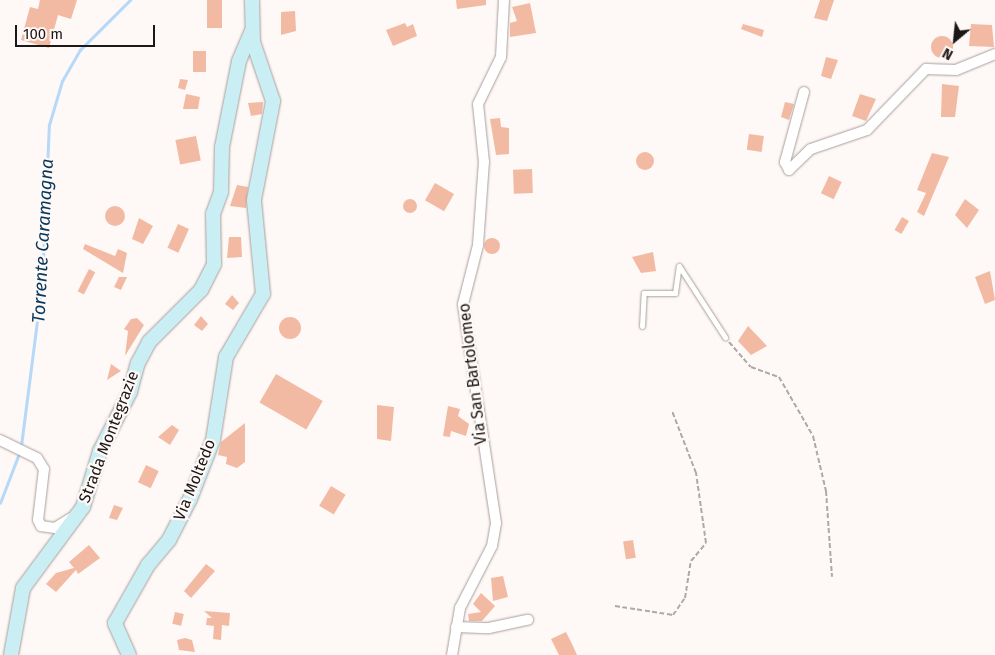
<!DOCTYPE html>
<html>
<head>
<meta charset="utf-8">
<style>
  body { margin:0 }
  #map { position:relative; width:995px; height:655px; overflow:hidden; background:#fef8f6; font-family:"Fira Sans",sans-serif }
  div>[style] { position:absolute }
  .stream>* { height:2.5px; margin:-1.25px; padding:0 1.25px; transform-origin:1.25px; border-radius:1.25px; background:#b6d8f9 }
  .building>* { inset:0; background:#f3baa3; transform-origin:0 0 }
  .round { border-radius:50% }
  .path>* { height:2px; margin-top:-1px; transform-origin:0; background:repeating-linear-gradient(90deg,#aea9a8 0 5px,transparent 0 7.5px) }
  .roads { filter:drop-shadow(0 0 1px #a89f9b) drop-shadow(0 0 1px #a89f9b) }
  .lane>* { height:5px; margin:-2.5px; padding:0 2.5px; transform-origin:2.5px; border-radius:2.5px; background:#fff }
  .street>* { height:10px; margin:-5px; padding:0 5px; transform-origin:5px; border-radius:5px; background:#fff }
  .secondary>* { height:14px; margin:-7px; padding:0 7px; transform-origin:7px; border-radius:7px; background:#c9eef4 }
  span { translate:-50% -50%; white-space:nowrap; text-align:center; line-height:1.15; -webkit-text-stroke:4.5px #fef8f6; paint-order:stroke }
  .street-label { font-size:16px; color:#1c1817 }
  .water-label { font-size:18px; color:#05375d; font-style:italic }
  .north { position:absolute; left:930px; top:15px; width:50px; height:50px; -webkit-text-stroke:4px #fef8f6; paint-order:stroke; rotate:208deg; font-size:14px; font-weight:700; line-height:20px; text-align:center; color:#1c1817 }
  .north::after { content:''; display:block; margin:auto; width:18px; height:22px; background:#1c1817; clip-path:polygon(50% 0,100% 100%,50% 72%,0 100%) }
  .scale { position:absolute; left:15px; top:25px; width:140px; height:22px; box-sizing:border-box; border:2px solid #1c1817; border-top:0; padding-left:6px; font-size:15px; line-height:18px; white-space:nowrap; color:#1c1817; -webkit-text-stroke:4px #fef8f6; paint-order:stroke }
</style>
</head>
<body>
<div id="map">
  <div class="stream">
    <div style="left:21px;top:446px;width:164px;rotate:-82.7deg"></div>
    <div style="left:42px;top:283px;width:158px;rotate:-87.5deg"></div>
    <div style="left:49px;top:125px;width:46px;rotate:-73.5deg"></div>
    <div style="left:62px;top:81px;width:36px;rotate:-60deg"></div>
    <div style="left:80px;top:50px;width:71px;rotate:-45deg"></div>
    <div style="left:0;top:503px;width:56px;rotate:-69deg"></div>
  </div>
  <div class="building">
    <div style="clip-path:polygon(40px 0,77px 0,71px 19px,58px 15px,49px 48px,21px 40px,30px 7px,38px 9px)"></div>
    <div style="left:207px;top:0;width:15px;height:28px"></div>
    <div style="clip-path:polygon(456px 0,486px 0,486px 5px,457px 9px)"></div>
    <div style="clip-path:polygon(820px 0,834px 0,827px 21px,814px 18px)"></div>
    <div style="clip-path:polygon(530px 3px,536px 33px,510px 37px,510px 23px,517px 21px,512px 7px)"></div>
    <div style="clip-path:polygon(295px 11px,296px 31px,281px 35px,281px 12px)"></div>
    <div style="clip-path:polygon(405px 23px,407px 27px,413px 24px,417px 36px,393px 46px,386px 30px)"></div>
    <div style="clip-path:polygon(743px 24px,764px 30px,762px 37px,741px 29px)"></div>
    <div style="clip-path:polygon(971px 24px,992px 25px,994px 47px,969px 46px)"></div>
    <div class="round" style="left:931px;top:36px;width:22px;height:22px"></div>
    <div style="left:206px;top:51px;width:21px;height:13px;rotate:90deg"></div>
    <div style="clip-path:polygon(826px 57px,838px 60px,831px 79px,821px 76px)"></div>
    <div style="clip-path:polygon(180px 79px,188px 80px,185px 90px,178px 88px)"></div>
    <div style="clip-path:polygon(942px 84px,959px 86px,955px 117px,941px 117px)"></div>
    <div style="clip-path:polygon(186px 94px,200px 97px,198px 109px,183px 109px)"></div>
    <div style="clip-path:polygon(860px 94px,876px 99px,866px 121px,852px 116px)"></div>
    <div style="clip-path:polygon(263px 102px,262px 114px,251px 116px,248px 103px)"></div>
    <div style="clip-path:polygon(785px 102px,794px 104px,789px 120px,781px 117px)"></div>
    <div style="clip-path:polygon(500px 118px,501px 127px,509px 128px,509px 154px,496px 155px,490px 119px)"></div>
    <div style="left:749px;top:134px;width:15px;height:16px;rotate:8deg"></div>
    <div style="left:196px;top:136px;width:25px;height:21px;rotate:79deg"></div>
    <div class="round" style="left:636px;top:152px;width:18px;height:18px"></div>
    <div style="clip-path:polygon(932px 153px,949px 157px,924px 216px,917px 212px,926px 193px,917px 190px)"></div>
    <div style="left:532px;top:169px;width:24px;height:19px;rotate:88deg"></div>
    <div style="left:829px;top:176px;width:14px;height:19px;rotate:25deg"></div>
    <div style="left:435px;top:183px;width:22px;height:20px;rotate:30deg"></div>
    <div style="clip-path:polygon(237px 185px,248px 187px,246px 208px,230px 206px)"></div>
    <div class="round" style="left:403px;top:199px;width:14px;height:14px"></div>
    <div style="clip-path:polygon(965px 199px,979px 210px,967px 228px,955px 215px)"></div>
    <div class="round" style="left:105px;top:206px;width:20px;height:20px"></div>
    <div style="left:902px;top:217px;width:8px;height:15px;rotate:30deg"></div>
    <div style="clip-path:polygon(139px 218px,153px 226px,143px 244px,132px 239px)"></div>
    <div style="left:178px;top:224px;width:12px;height:26px;rotate:24deg"></div>
    <div style="clip-path:polygon(229px 237px,241px 237px,242px 257px,227px 258px)"></div>
    <div class="round" style="left:484px;top:238px;width:16px;height:16px"></div>
    <div style="clip-path:polygon(85px 244px,115px 256px,118px 249px,127px 253px,123px 273px,83px 249px)"></div>
    <div style="clip-path:polygon(653px 252px,656px 271px,641px 273px,632px 257px)"></div>
    <div style="left:89px;top:269px;width:7px;height:25px;rotate:27deg"></div>
    <div style="clip-path:polygon(990px 271px,995px 300px,985px 304px,975px 277px)"></div>
    <div style="clip-path:polygon(119px 277px,127px 277px,121px 290px,114px 287px)"></div>
    <div style="clip-path:polygon(232px 295px,239px 303px,233px 310px,225px 304px)"></div>
    <div style="clip-path:polygon(201px 316px,208px 324px,202px 331px,194px 325px)"></div>
    <div class="round" style="left:279px;top:317px;width:22px;height:22px"></div>
    <div style="clip-path:polygon(137px 318px,144px 325px,125px 356px,128px 331px,124px 329px,131px 319px)"></div>
    <div style="clip-path:polygon(748px 326px,767px 346px,751px 355px,738px 341px)"></div>
    <div style="clip-path:polygon(111px 364px,121px 371px,107px 380px)"></div>
    <div style="left:276px;top:374px;width:54px;height:33px;rotate:30deg"></div>
    <div style="clip-path:polygon(377px 405px,394px 407px,391px 441px,377px 439px)"></div>
    <div style="clip-path:polygon(448px 406px,460px 409px,458px 416px,469px 424px,466px 436px,451px 431px,450px 437px,443px 436px)"></div>
    <div style="clip-path:polygon(245px 423px,245px 462px,237px 468px,226px 464px,227px 457px,218px 455px,221px 442px)"></div>
    <div style="clip-path:polygon(172px 425px,179px 430px,170px 445px,158px 437px)"></div>
    <div style="left:146px;top:465px;width:14px;height:19px;rotate:25deg"></div>
    <div style="left:331px;top:486px;width:17px;height:23px;rotate:31deg"></div>
    <div style="clip-path:polygon(114px 505px,123px 508px,117px 520px,109px 518px)"></div>
    <div style="left:633px;top:540px;width:18px;height:10px;rotate:81deg"></div>
    <div style="clip-path:polygon(89px 545px,100px 558px,78px 574px,76px 570px,56px 592px,46px 584px,56px 573px,74px 568px,69px 562px)"></div>
    <div style="clip-path:polygon(206px 564px,215px 571px,191px 598px,184px 591px)"></div>
    <div style="clip-path:polygon(503px 576px,508px 597px,493px 601px,491px 578px)"></div>
    <div style="clip-path:polygon(481px 593px,495px 606px,482px 621px,469px 621px,468px 614px,481px 612px,473px 604px)"></div>
    <div style="clip-path:polygon(204px 611px,230px 613px,229px 626px,222px 625px,221px 640px,213px 639px,214px 626px,206px 625px,207px 618px,212px 618px)"></div>
    <div style="left:175px;top:612px;width:9px;height:12px;rotate:13deg"></div>
    <div style="clip-path:polygon(566px 632px,572px 644px,577px 655px,559px 655px,551px 639px)"></div>
    <div style="clip-path:polygon(185px 638px,192px 640px,195px 652px,179px 650px,177px 640px)"></div>
  </div>
  <div class="path">
    <div style="left:729px;top:342px;width:33px;rotate:49deg"></div>
    <div style="left:751px;top:367px;width:30px;rotate:20deg"></div>
    <div style="left:779px;top:377px;width:68px;rotate:60deg"></div>
    <div style="left:813px;top:436px;width:57px;rotate:76.7deg"></div>
    <div style="left:826px;top:491px;width:86px;rotate:86deg"></div>
    <div style="left:615px;top:606px;width:59px;rotate:8.8deg"></div>
    <div style="left:673px;top:615px;width:21px;rotate:-55deg"></div>
    <div style="left:685px;top:598px;width:37px;rotate:-81deg"></div>
    <div style="left:691px;top:561px;width:23px;rotate:-50deg"></div>
    <div style="left:706px;top:543px;width:71px;rotate:-98.1deg"></div>
    <div style="left:696px;top:473px;width:66px;rotate:-111.2deg"></div>
  </div>
  <div class="roads">
    <div class="lane">
      <div style="left:642px;top:326px;width:33px;rotate:-87deg"></div>
      <div style="left:644px;top:293px;width:31px"></div>
      <div style="left:675px;top:293px;width:27px;rotate:-82deg"></div>
      <div style="left:679px;top:266px;width:85px;rotate:57.1deg"></div>
    </div>
    <div class="street">
      <div style="left:804px;top:92px;width:73px;rotate:105.2deg"></div>
      <div style="left:785px;top:162px;width:9px;rotate:63deg"></div>
      <div style="left:789px;top:170px;width:30px;rotate:-44deg"></div>
      <div style="left:811px;top:149px;width:59px;rotate:-18.7deg"></div>
      <div style="left:867px;top:130px;width:85px;rotate:-46deg"></div>
      <div style="left:926px;top:69px;width:30px;rotate:2deg"></div>
      <div style="left:956px;top:70px;width:42px;rotate:-22.3deg"></div>
      <div style="left:0;top:440px;width:41px;rotate:25.9deg"></div>
      <div style="left:37px;top:458px;width:13px;rotate:58deg"></div>
      <div style="left:44px;top:469px;width:51px;rotate:96.7deg"></div>
      <div style="left:38px;top:520px;width:7px;rotate:63deg"></div>
      <div style="left:41px;top:526px;width:14px;rotate:8deg"></div>
      <div style="left:55px;top:528px;width:19px;rotate:-32deg"></div>
      <div style="left:456px;top:627px;width:33px;rotate:2deg"></div>
      <div style="left:489px;top:628px;width:40px;rotate:-12deg"></div>
      <div style="left:452px;top:655px;width:48px;rotate:-80.3deg"></div>
      <div style="left:460px;top:608px;width:70px;rotate:-62.7deg"></div>
      <div style="left:492px;top:546px;width:23px;rotate:-80deg"></div>
      <div style="left:496px;top:523px;width:221px;rotate:-98.6deg"></div>
      <div style="left:463px;top:304px;width:61px;rotate:-75.7deg"></div>
      <div style="left:478px;top:245px;width:83px;rotate:-85.9deg"></div>
      <div style="left:484px;top:162px;width:58px;rotate:-95.9deg"></div>
      <div style="left:478px;top:104px;width:52px;rotate:-63.9deg"></div>
      <div style="left:501px;top:57px;width:57px;rotate:-87deg"></div>
    </div>
    <div class="secondary">
      <div style="left:11px;top:655px;width:68px;rotate:-79.8deg"></div>
      <div style="left:23px;top:588px;width:101px;rotate:-53.5deg"></div>
      <div style="left:83px;top:507px;width:59px;rotate:-73.1deg"></div>
      <div style="left:100px;top:451px;width:66px;rotate:-63deg"></div>
      <div style="left:130px;top:392px;width:30px;rotate:-75deg"></div>
      <div style="left:138px;top:363px;width:24px;rotate:-62deg"></div>
      <div style="left:149px;top:342px;width:74px;rotate:-45deg"></div>
      <div style="left:201px;top:290px;width:29px;rotate:-63deg"></div>
      <div style="left:214px;top:264px;width:50px;rotate:-91.1deg"></div>
      <div style="left:213px;top:214px;width:23px;rotate:-70deg"></div>
      <div style="left:221px;top:192px;width:45px;rotate:-88.7deg"></div>
      <div style="left:222px;top:147px;width:88px;rotate:-78.8deg"></div>
      <div style="left:239px;top:61px;width:33px;rotate:-67deg"></div>
      <div style="left:129px;top:655px;width:35px;rotate:-114deg"></div>
      <div style="left:115px;top:623px;width:67px;rotate:-60.4deg"></div>
      <div style="left:148px;top:565px;width:33px;rotate:-50deg"></div>
      <div style="left:169px;top:540px;width:46px;rotate:-62.9deg"></div>
      <div style="left:190px;top:499px;width:63px;rotate:-68.7deg"></div>
      <div style="left:213px;top:440px;width:84px;rotate:-81.1deg"></div>
      <div style="left:226px;top:357px;width:73px;rotate:-59.6deg"></div>
      <div style="left:263px;top:294px;width:94px;rotate:-95.5deg"></div>
      <div style="left:254px;top:200px;width:101px;rotate:-79.1deg"></div>
      <div style="left:273px;top:101px;width:62px;rotate:-108.7deg"></div>
      <div style="left:253px;top:42px;width:42px;rotate:-91.4deg"></div>
    </div>
  </div>
  <div class="street-label">
    <span style="left:473px;top:374px;rotate:-97deg">Via San Bartolomeo</span>
    <span style="left:109px;top:437px;rotate:-69deg">Strada Montegrazie</span>
    <span style="left:195px;top:480px;rotate:-68deg">Via Moltedo</span>
  </div>
  <div class="water-label">
    <span style="left:43px;top:241px;rotate:-87deg">Torrente Caramagna</span>
  </div>
  <div class="north">N</div>
  <div class="scale">100 m</div>
</div>
</body>
</html>
